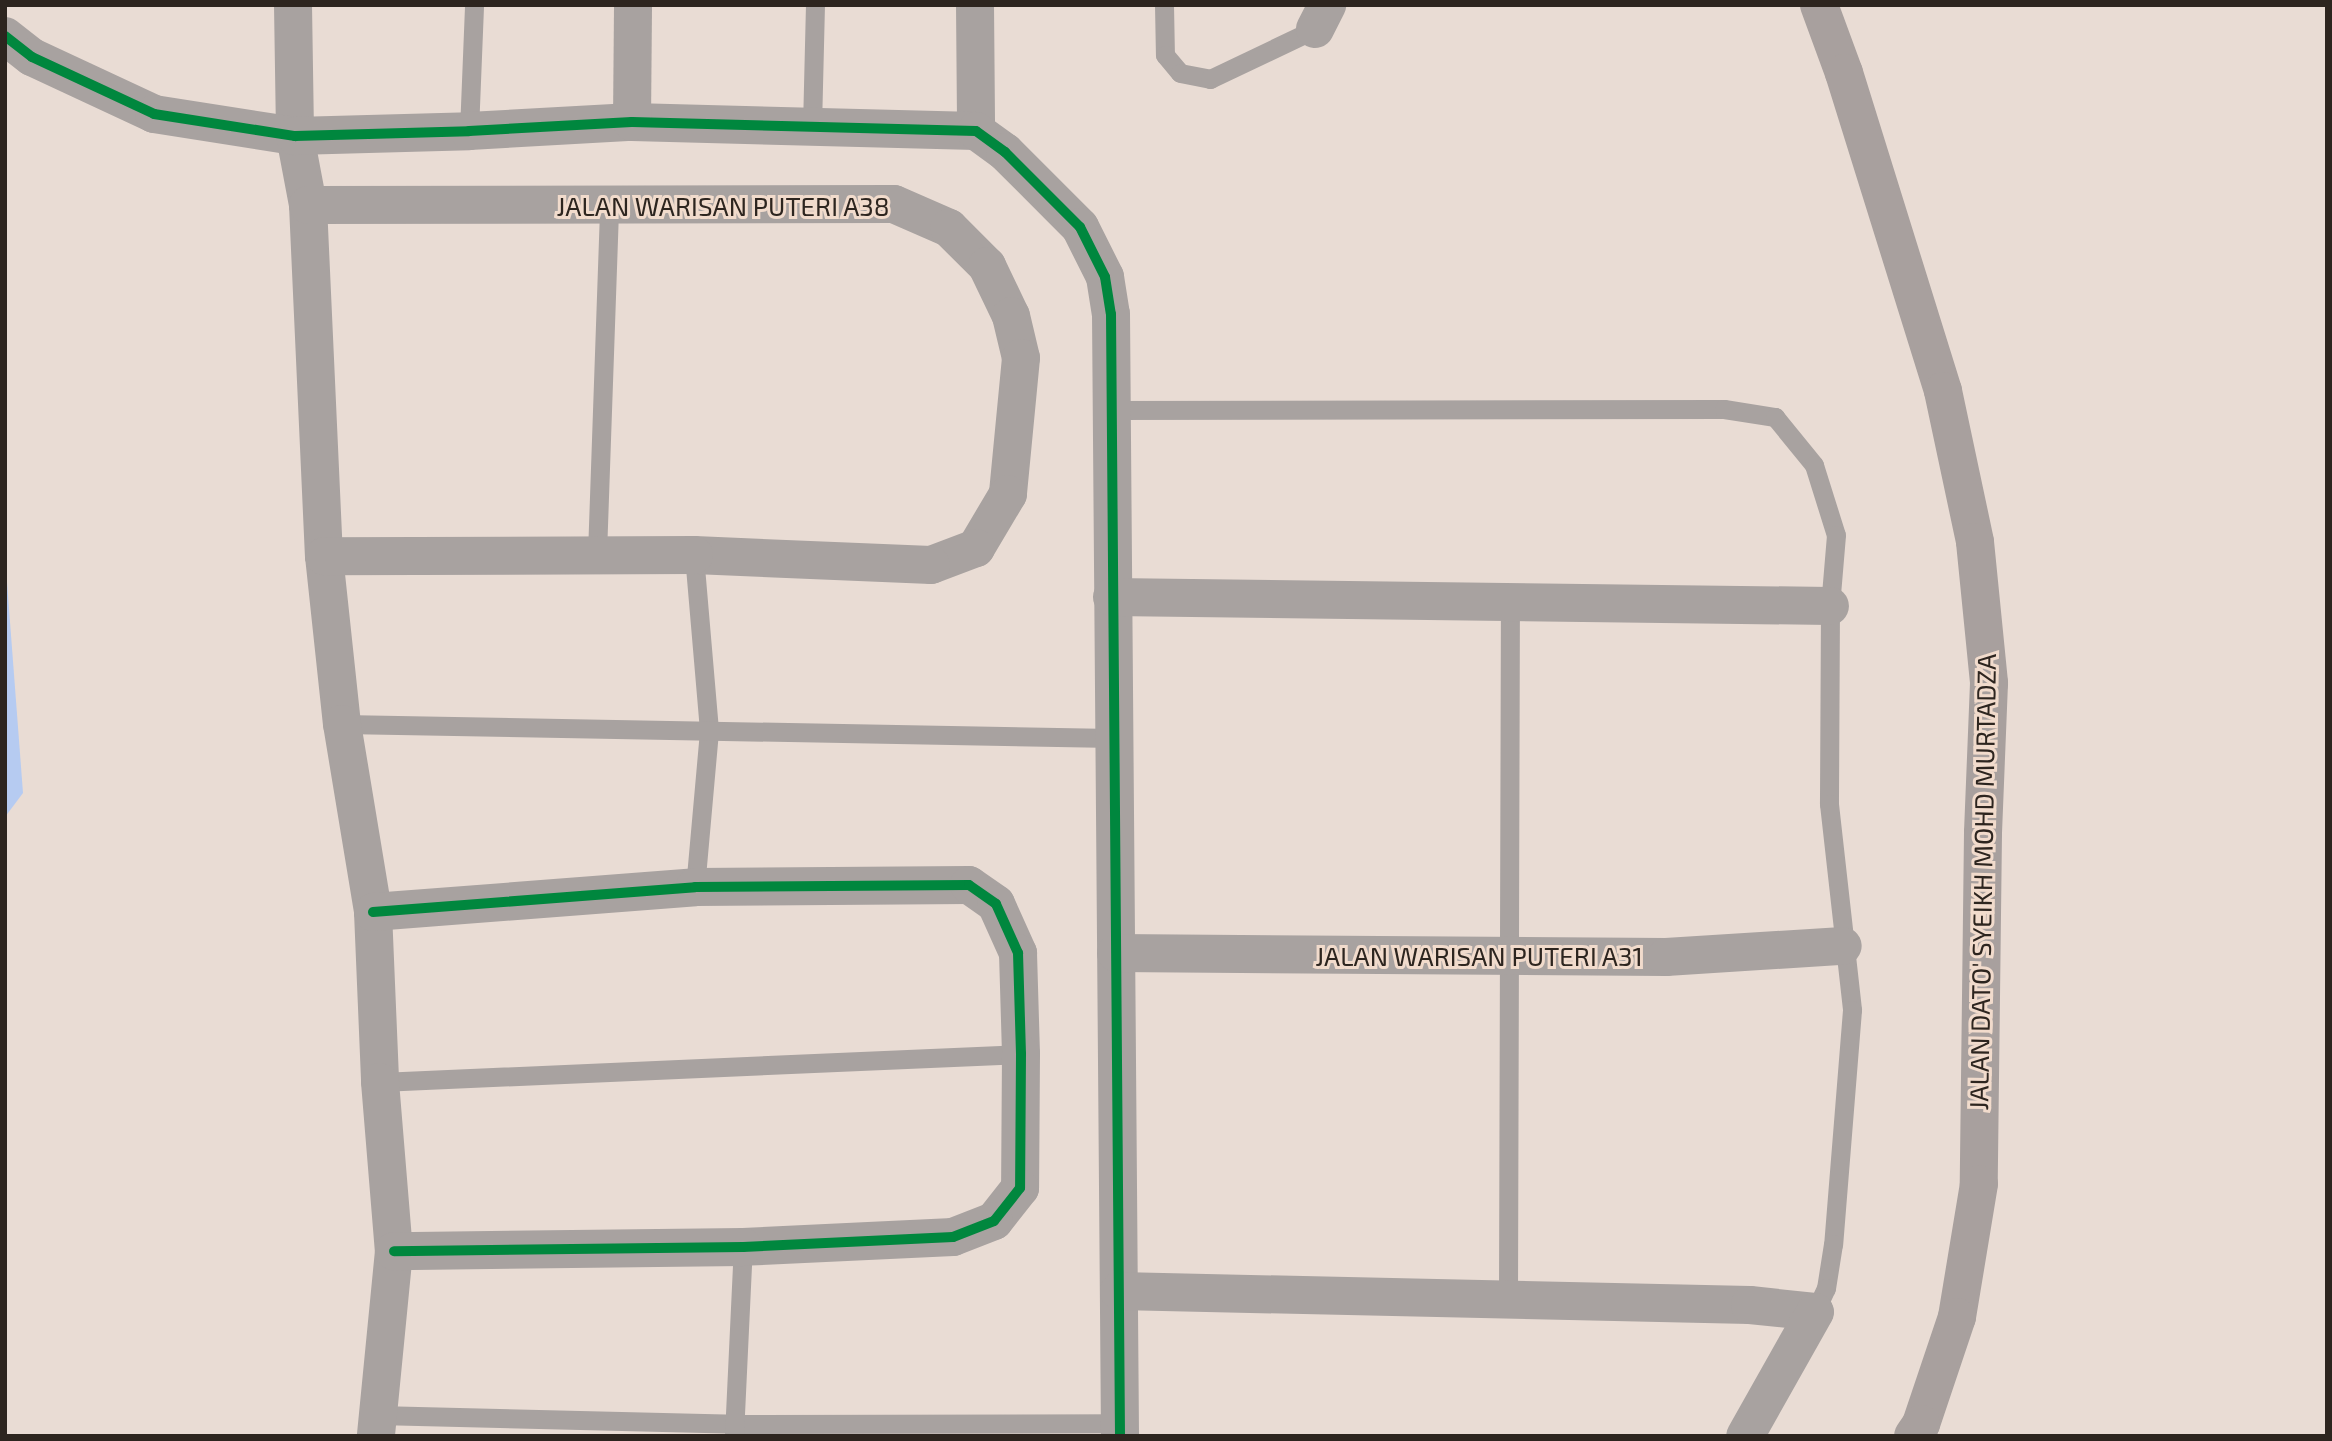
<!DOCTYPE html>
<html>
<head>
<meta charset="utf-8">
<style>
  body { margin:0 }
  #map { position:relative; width:2332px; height:1441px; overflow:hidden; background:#e9dcd4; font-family:"Exo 2",sans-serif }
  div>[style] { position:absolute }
  .water>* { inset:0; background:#b6cbf1 }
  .lane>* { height:19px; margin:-9.5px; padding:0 9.5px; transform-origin:9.5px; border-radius:9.5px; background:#a8a2a0 }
  .street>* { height:38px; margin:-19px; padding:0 19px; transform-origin:19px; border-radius:19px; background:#a8a2a0 }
  .secondary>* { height:38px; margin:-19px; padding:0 19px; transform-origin:19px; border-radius:19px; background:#a8a09e }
  .cycleway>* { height:10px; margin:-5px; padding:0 5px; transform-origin:5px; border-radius:5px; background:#00873e }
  span { translate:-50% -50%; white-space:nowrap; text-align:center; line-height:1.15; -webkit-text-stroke:6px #f1dbcc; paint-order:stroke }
  .street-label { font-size:26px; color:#2d251f }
  .frame { position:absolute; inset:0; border:7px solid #2d251f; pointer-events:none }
</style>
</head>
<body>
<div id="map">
  <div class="water">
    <div style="clip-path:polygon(5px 556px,23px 793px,5px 817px)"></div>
  </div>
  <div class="lane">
    <div style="left:1164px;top:5px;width:50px;rotate:88.9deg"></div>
    <div style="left:1165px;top:55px;width:23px;rotate:50deg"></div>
    <div style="left:1180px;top:73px;width:31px;rotate:11deg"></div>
    <div style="left:1210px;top:79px;width:116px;rotate:-25.5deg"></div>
    <div style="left:812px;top:127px;width:122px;rotate:-88.6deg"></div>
    <div style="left:469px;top:131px;width:126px;rotate:-87.7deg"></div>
    <div style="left:1110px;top:410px;width:614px;rotate:-0.09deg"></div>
    <div style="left:1724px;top:409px;width:52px;rotate:8.9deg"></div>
    <div style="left:1775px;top:417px;width:62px;rotate:50.9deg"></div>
    <div style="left:1814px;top:465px;width:73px;rotate:72.6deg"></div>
    <div style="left:1836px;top:535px;width:71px;rotate:94.8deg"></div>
    <div style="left:1830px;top:606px;width:198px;rotate:90.3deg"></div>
    <div style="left:1829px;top:804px;width:207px;rotate:83.6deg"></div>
    <div style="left:1852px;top:1010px;width:235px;rotate:94.6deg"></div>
    <div style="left:1833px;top:1244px;width:45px;rotate:99deg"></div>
    <div style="left:1826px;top:1288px;width:26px;rotate:115deg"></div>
    <div style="left:597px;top:554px;width:349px;rotate:-88deg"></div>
    <div style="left:694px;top:555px;width:177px;rotate:85.1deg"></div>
    <div style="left:709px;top:731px;width:157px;rotate:95.1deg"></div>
    <div style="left:342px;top:724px;width:771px;rotate:1.04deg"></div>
    <div style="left:380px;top:1082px;width:642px;rotate:-2.5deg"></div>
    <div style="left:1508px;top:1298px;width:696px;rotate:-89.84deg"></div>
    <div style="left:377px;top:1415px;width:358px;rotate:1.4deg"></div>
    <div style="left:735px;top:1424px;width:385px;rotate:-0.1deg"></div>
    <div style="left:734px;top:1435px;width:188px;rotate:-87.3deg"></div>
  </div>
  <div class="street">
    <div style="left:293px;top:5px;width:131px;rotate:89.1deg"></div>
    <div style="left:295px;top:136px;width:70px;rotate:79.3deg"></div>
    <div style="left:308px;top:205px;width:351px;rotate:87.4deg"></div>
    <div style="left:324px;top:556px;width:169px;rotate:83.9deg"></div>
    <div style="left:342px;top:724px;width:191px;rotate:80.6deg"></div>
    <div style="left:373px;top:912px;width:170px;rotate:87.6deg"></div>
    <div style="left:380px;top:1082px;width:170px;rotate:85.3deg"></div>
    <div style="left:394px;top:1251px;width:186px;rotate:95.6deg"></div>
    <div style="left:975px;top:5px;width:126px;rotate:89.5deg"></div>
    <div style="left:1315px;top:29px;width:27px;rotate:-63deg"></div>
    <div style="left:5px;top:36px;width:34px;rotate:38deg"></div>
    <div style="left:32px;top:57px;width:135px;rotate:25deg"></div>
    <div style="left:154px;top:114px;width:143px;rotate:8.9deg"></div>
    <div style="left:295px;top:136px;width:174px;rotate:-1.6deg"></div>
    <div style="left:469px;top:131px;width:163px;rotate:-3.2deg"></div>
    <div style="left:632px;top:122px;width:344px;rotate:1.5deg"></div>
    <div style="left:976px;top:131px;width:36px;rotate:36deg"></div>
    <div style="left:1005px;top:152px;width:106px;rotate:45deg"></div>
    <div style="left:1080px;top:227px;width:56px;rotate:63.4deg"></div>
    <div style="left:1105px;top:277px;width:37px;rotate:81deg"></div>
    <div style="left:1111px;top:314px;width:1122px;rotate:89.54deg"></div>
    <div style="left:632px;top:122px;width:117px;rotate:-89.5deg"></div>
    <div style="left:308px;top:205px;width:586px;rotate:-0.1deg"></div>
    <div style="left:894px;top:204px;width:60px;rotate:23.6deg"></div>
    <div style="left:949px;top:228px;width:54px;rotate:45deg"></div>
    <div style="left:987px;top:266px;width:55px;rotate:64.4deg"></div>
    <div style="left:1011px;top:316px;width:43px;rotate:76.6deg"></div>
    <div style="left:1021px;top:358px;width:137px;rotate:95.5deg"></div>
    <div style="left:1008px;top:494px;width:63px;rotate:120.7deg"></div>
    <div style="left:976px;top:548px;width:48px;rotate:159.3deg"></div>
    <div style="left:931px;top:565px;width:237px;rotate:-177.6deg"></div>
    <div style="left:694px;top:555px;width:370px;rotate:179.8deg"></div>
    <div style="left:1112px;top:597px;width:718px;rotate:0.72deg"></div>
    <div style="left:373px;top:912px;width:323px;rotate:-4.4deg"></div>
    <div style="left:695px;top:887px;width:274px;rotate:-0.4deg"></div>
    <div style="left:969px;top:885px;width:33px;rotate:35deg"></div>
    <div style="left:996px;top:904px;width:54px;rotate:65.8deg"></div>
    <div style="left:1018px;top:953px;width:101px;rotate:88.3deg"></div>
    <div style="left:1021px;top:1054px;width:134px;rotate:90.4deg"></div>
    <div style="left:1020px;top:1188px;width:42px;rotate:128.2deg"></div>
    <div style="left:994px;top:1221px;width:44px;rotate:158.7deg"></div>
    <div style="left:953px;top:1237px;width:210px;rotate:177.3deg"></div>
    <div style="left:743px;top:1247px;width:349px;rotate:179.3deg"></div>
    <div style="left:1116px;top:953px;width:550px;rotate:0.42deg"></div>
    <div style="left:1666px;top:957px;width:177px;rotate:-3.6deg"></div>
    <div style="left:1119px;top:1291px;width:631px;rotate:1.27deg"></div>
    <div style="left:1750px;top:1305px;width:65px;rotate:6.1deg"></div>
    <div style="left:1815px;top:1312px;width:142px;rotate:119.4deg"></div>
  </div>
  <div class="secondary">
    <div style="left:1819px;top:5px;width:72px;rotate:69.8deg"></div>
    <div style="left:1844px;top:73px;width:333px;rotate:72.7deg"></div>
    <div style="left:1943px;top:391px;width:154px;rotate:78deg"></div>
    <div style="left:1975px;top:542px;width:142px;rotate:84.3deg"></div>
    <div style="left:1989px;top:683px;width:150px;rotate:92.3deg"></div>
    <div style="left:1983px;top:833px;width:351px;rotate:90.7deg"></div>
    <div style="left:1979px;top:1184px;width:135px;rotate:99.4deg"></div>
    <div style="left:1957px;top:1317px;width:113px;rotate:108.6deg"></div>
    <div style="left:1921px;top:1424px;width:14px;rotate:124deg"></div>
  </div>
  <div class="cycleway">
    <div style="left:5px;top:36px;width:34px;rotate:38deg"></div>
    <div style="left:32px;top:57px;width:135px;rotate:25deg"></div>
    <div style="left:154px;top:114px;width:143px;rotate:8.9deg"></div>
    <div style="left:295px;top:136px;width:174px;rotate:-1.6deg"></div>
    <div style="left:469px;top:131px;width:163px;rotate:-3.2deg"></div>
    <div style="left:632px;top:122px;width:344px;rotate:1.5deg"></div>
    <div style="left:976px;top:131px;width:36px;rotate:36deg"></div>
    <div style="left:1005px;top:152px;width:106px;rotate:45deg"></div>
    <div style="left:1080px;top:227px;width:56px;rotate:63.4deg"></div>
    <div style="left:1105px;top:277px;width:37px;rotate:81deg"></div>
    <div style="left:1111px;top:314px;width:1122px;rotate:89.54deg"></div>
    <div style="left:373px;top:912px;width:323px;rotate:-4.4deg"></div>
    <div style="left:695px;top:887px;width:274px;rotate:-0.4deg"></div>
    <div style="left:969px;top:885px;width:33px;rotate:35deg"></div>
    <div style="left:996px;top:904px;width:54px;rotate:65.8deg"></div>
    <div style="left:1018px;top:953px;width:101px;rotate:88.3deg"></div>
    <div style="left:1021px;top:1054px;width:134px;rotate:90.4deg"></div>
    <div style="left:1020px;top:1188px;width:42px;rotate:128.2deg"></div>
    <div style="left:994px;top:1221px;width:44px;rotate:158.7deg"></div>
    <div style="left:953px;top:1237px;width:210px;rotate:177.3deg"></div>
    <div style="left:743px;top:1247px;width:349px;rotate:179.3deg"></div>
  </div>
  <div class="street-label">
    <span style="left:723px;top:206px">JALAN WARISAN PUTERI A38</span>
    <span style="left:1982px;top:882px;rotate:-89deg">JALAN DATO' SYEIKH MOHD MURTADZA</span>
    <span style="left:1479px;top:956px">JALAN WARISAN PUTERI A31</span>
  </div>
  <div class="frame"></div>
</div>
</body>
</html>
